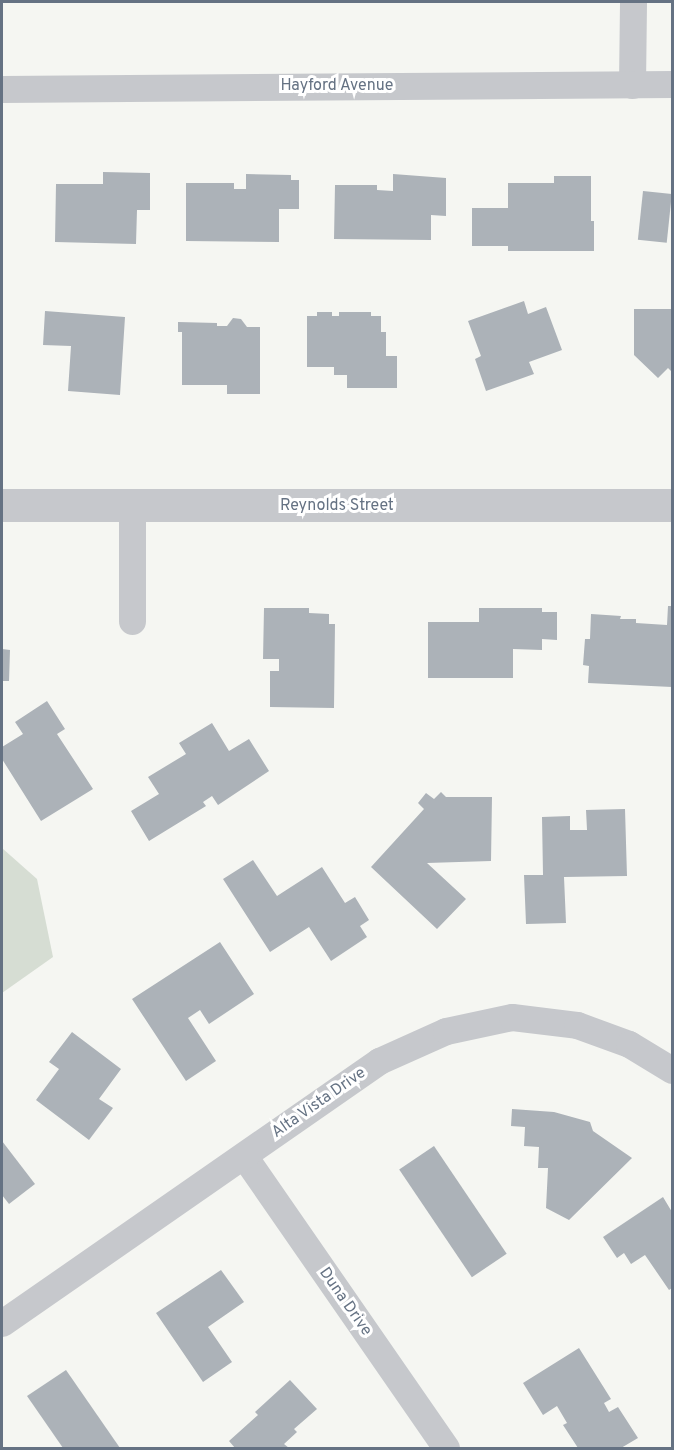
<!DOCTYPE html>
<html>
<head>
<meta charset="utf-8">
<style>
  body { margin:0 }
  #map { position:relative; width:674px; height:1450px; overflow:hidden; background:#f5f6f2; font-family:Overpass,sans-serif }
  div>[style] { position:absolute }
  .green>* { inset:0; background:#d6ddd3 }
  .building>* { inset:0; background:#acb2b8; transform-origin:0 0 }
  .minor>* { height:27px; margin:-13.5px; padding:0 13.5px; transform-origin:13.5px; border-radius:13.5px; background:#c6c8cc }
  .tertiary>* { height:33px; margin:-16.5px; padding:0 16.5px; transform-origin:16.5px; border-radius:16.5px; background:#c6c8cc }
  span { translate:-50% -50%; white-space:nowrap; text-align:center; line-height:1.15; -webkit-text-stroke:6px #fff; paint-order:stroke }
  .street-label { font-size:16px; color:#657283 }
  .frame { position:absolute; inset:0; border:3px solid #657283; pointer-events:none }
</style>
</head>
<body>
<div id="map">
  <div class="green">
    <div style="clip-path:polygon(2px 848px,37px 879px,53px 957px,2px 993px)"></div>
  </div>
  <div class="building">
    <div style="clip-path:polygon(103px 172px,150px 173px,150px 210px,137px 210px,136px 244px,55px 242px,56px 184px,103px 184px)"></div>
    <div style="clip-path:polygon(246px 174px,291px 175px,291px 180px,299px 180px,299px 209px,279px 209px,279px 242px,186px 241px,186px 183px,234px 183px,234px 189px,246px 189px)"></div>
    <div style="clip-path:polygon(393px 174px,446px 178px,446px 216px,431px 215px,431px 240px,334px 239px,335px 185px,377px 185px,377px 190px,393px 191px)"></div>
    <div style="clip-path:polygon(554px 176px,591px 176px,591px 221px,594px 221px,594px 251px,508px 251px,508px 246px,472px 246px,472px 208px,508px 208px,508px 183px,554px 183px)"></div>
    <div style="left:643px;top:191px;width:29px;height:49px;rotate:6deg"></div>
    <div style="clip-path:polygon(524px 301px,528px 314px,546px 307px,562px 350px,529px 362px,534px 374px,486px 391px,475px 359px,481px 356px,468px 321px)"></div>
    <div style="clip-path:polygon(634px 309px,672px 309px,672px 372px,668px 368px,658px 378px,634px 355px)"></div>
    <div style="clip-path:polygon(45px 311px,125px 317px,120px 395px,68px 391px,71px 346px,43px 345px)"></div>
    <div style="clip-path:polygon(317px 312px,332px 312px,332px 316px,339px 316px,339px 312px,371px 312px,371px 316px,381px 316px,381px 332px,386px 332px,386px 356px,397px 356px,397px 388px,347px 388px,347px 375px,334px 375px,334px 367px,307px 367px,307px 316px,317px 316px)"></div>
    <div style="clip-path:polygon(233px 318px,241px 319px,247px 327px,260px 327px,260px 394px,227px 394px,227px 385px,182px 385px,182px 332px,178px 332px,178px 322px,217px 323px,217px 326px,227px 326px)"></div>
    <div style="clip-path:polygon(668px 606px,672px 606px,672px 687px,588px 683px,589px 666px,583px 665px,585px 639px,590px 639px,591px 614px,621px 616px,620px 619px,636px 619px,636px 623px,667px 625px)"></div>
    <div style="clip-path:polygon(264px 608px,309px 608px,309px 613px,329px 614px,329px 624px,335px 624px,334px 708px,270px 707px,270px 671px,279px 671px,279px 659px,263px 659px)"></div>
    <div style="clip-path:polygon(479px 608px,542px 608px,542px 612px,557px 612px,557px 640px,542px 639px,542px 650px,513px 649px,513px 678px,428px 678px,428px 622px,479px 622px)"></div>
    <div style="clip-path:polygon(2px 649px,10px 650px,9px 681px,2px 681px)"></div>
    <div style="clip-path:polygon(47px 701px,65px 729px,57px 734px,93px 789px,41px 821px,2px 759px,2px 747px,23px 734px,15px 722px)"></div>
    <div style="clip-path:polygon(212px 723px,229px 751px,249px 739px,269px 771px,218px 805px,212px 796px,203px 802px,206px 806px,149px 841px,131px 811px,159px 794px,148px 777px,186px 754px,179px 743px)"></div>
    <div style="clip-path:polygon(441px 792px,446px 797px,492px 797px,491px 861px,427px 863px,466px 899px,437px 929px,371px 867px,424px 809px,418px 803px,426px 793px,434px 799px)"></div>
    <div style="clip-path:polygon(625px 809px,627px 876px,564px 877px,566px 923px,526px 924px,524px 875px,543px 875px,542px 817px,570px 816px,570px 830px,587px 830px,586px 810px)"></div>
    <div style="clip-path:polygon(253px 860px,277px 896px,322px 867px,345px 903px,355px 897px,369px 920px,360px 926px,367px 937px,331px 961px,309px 927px,270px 952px,223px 879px)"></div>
    <div style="clip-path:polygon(220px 942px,254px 994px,209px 1024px,200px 1010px,188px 1018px,216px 1061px,186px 1081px,132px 999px)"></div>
    <div style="clip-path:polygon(72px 1032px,121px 1069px,99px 1099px,113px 1108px,89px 1140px,36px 1100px,59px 1069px,49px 1062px)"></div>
    <div style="clip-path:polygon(512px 1109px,554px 1112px,590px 1122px,593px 1131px,632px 1158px,569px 1220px,546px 1208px,548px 1168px,538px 1168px,539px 1147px,524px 1146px,525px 1127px,511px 1126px)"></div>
    <div style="clip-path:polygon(2px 1141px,35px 1184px,9px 1204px,2px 1195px)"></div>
    <div style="left:434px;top:1146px;width:130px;height:42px;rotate:56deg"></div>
    <div style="clip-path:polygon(663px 1197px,672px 1212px,672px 1288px,669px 1290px,645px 1255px,631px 1264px,624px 1253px,617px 1258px,603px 1237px)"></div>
    <div style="clip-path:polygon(221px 1270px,244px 1302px,208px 1327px,232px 1362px,203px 1382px,156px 1313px)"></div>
    <div style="clip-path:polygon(579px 1348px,611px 1399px,604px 1403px,609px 1412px,618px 1407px,638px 1438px,621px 1448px,578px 1448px,563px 1425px,567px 1423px,557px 1406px,543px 1415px,523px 1383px)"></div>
    <div style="clip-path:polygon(66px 1370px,120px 1448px,63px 1448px,27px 1396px)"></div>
    <div style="clip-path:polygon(290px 1380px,317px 1409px,294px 1429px,297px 1432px,284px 1444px,289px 1448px,235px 1448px,229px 1441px,258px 1415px,255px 1412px)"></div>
  </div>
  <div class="minor">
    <div style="left:632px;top:85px;width:83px;rotate:-89.3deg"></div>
    <div style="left:2px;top:89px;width:670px;rotate:-0.43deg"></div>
    <div style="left:132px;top:621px;width:115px;rotate:-90deg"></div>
    <div style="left:244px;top:1156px;width:355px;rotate:55.3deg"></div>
    <div style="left:2px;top:1323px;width:459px;rotate:-34.8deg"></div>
    <div style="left:379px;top:1061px;width:73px;rotate:-24.1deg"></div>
    <div style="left:446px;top:1031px;width:67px;rotate:-12deg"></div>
    <div style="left:512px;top:1017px;width:65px;rotate:7deg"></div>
    <div style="left:577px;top:1025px;width:55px;rotate:20.1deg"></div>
    <div style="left:629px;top:1044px;width:50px;rotate:31.2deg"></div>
  </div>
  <div class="tertiary">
    <div style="left:2px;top:505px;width:670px"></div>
  </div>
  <div class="street-label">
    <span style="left:337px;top:86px">Hayford Avenue</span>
    <span style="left:337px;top:506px">Reynolds Street</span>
    <span style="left:319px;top:1103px;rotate:-35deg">Alta Vista Drive</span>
    <span style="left:345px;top:1302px;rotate:55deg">Duna Drive</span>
  </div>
  <div class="frame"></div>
</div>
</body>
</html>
